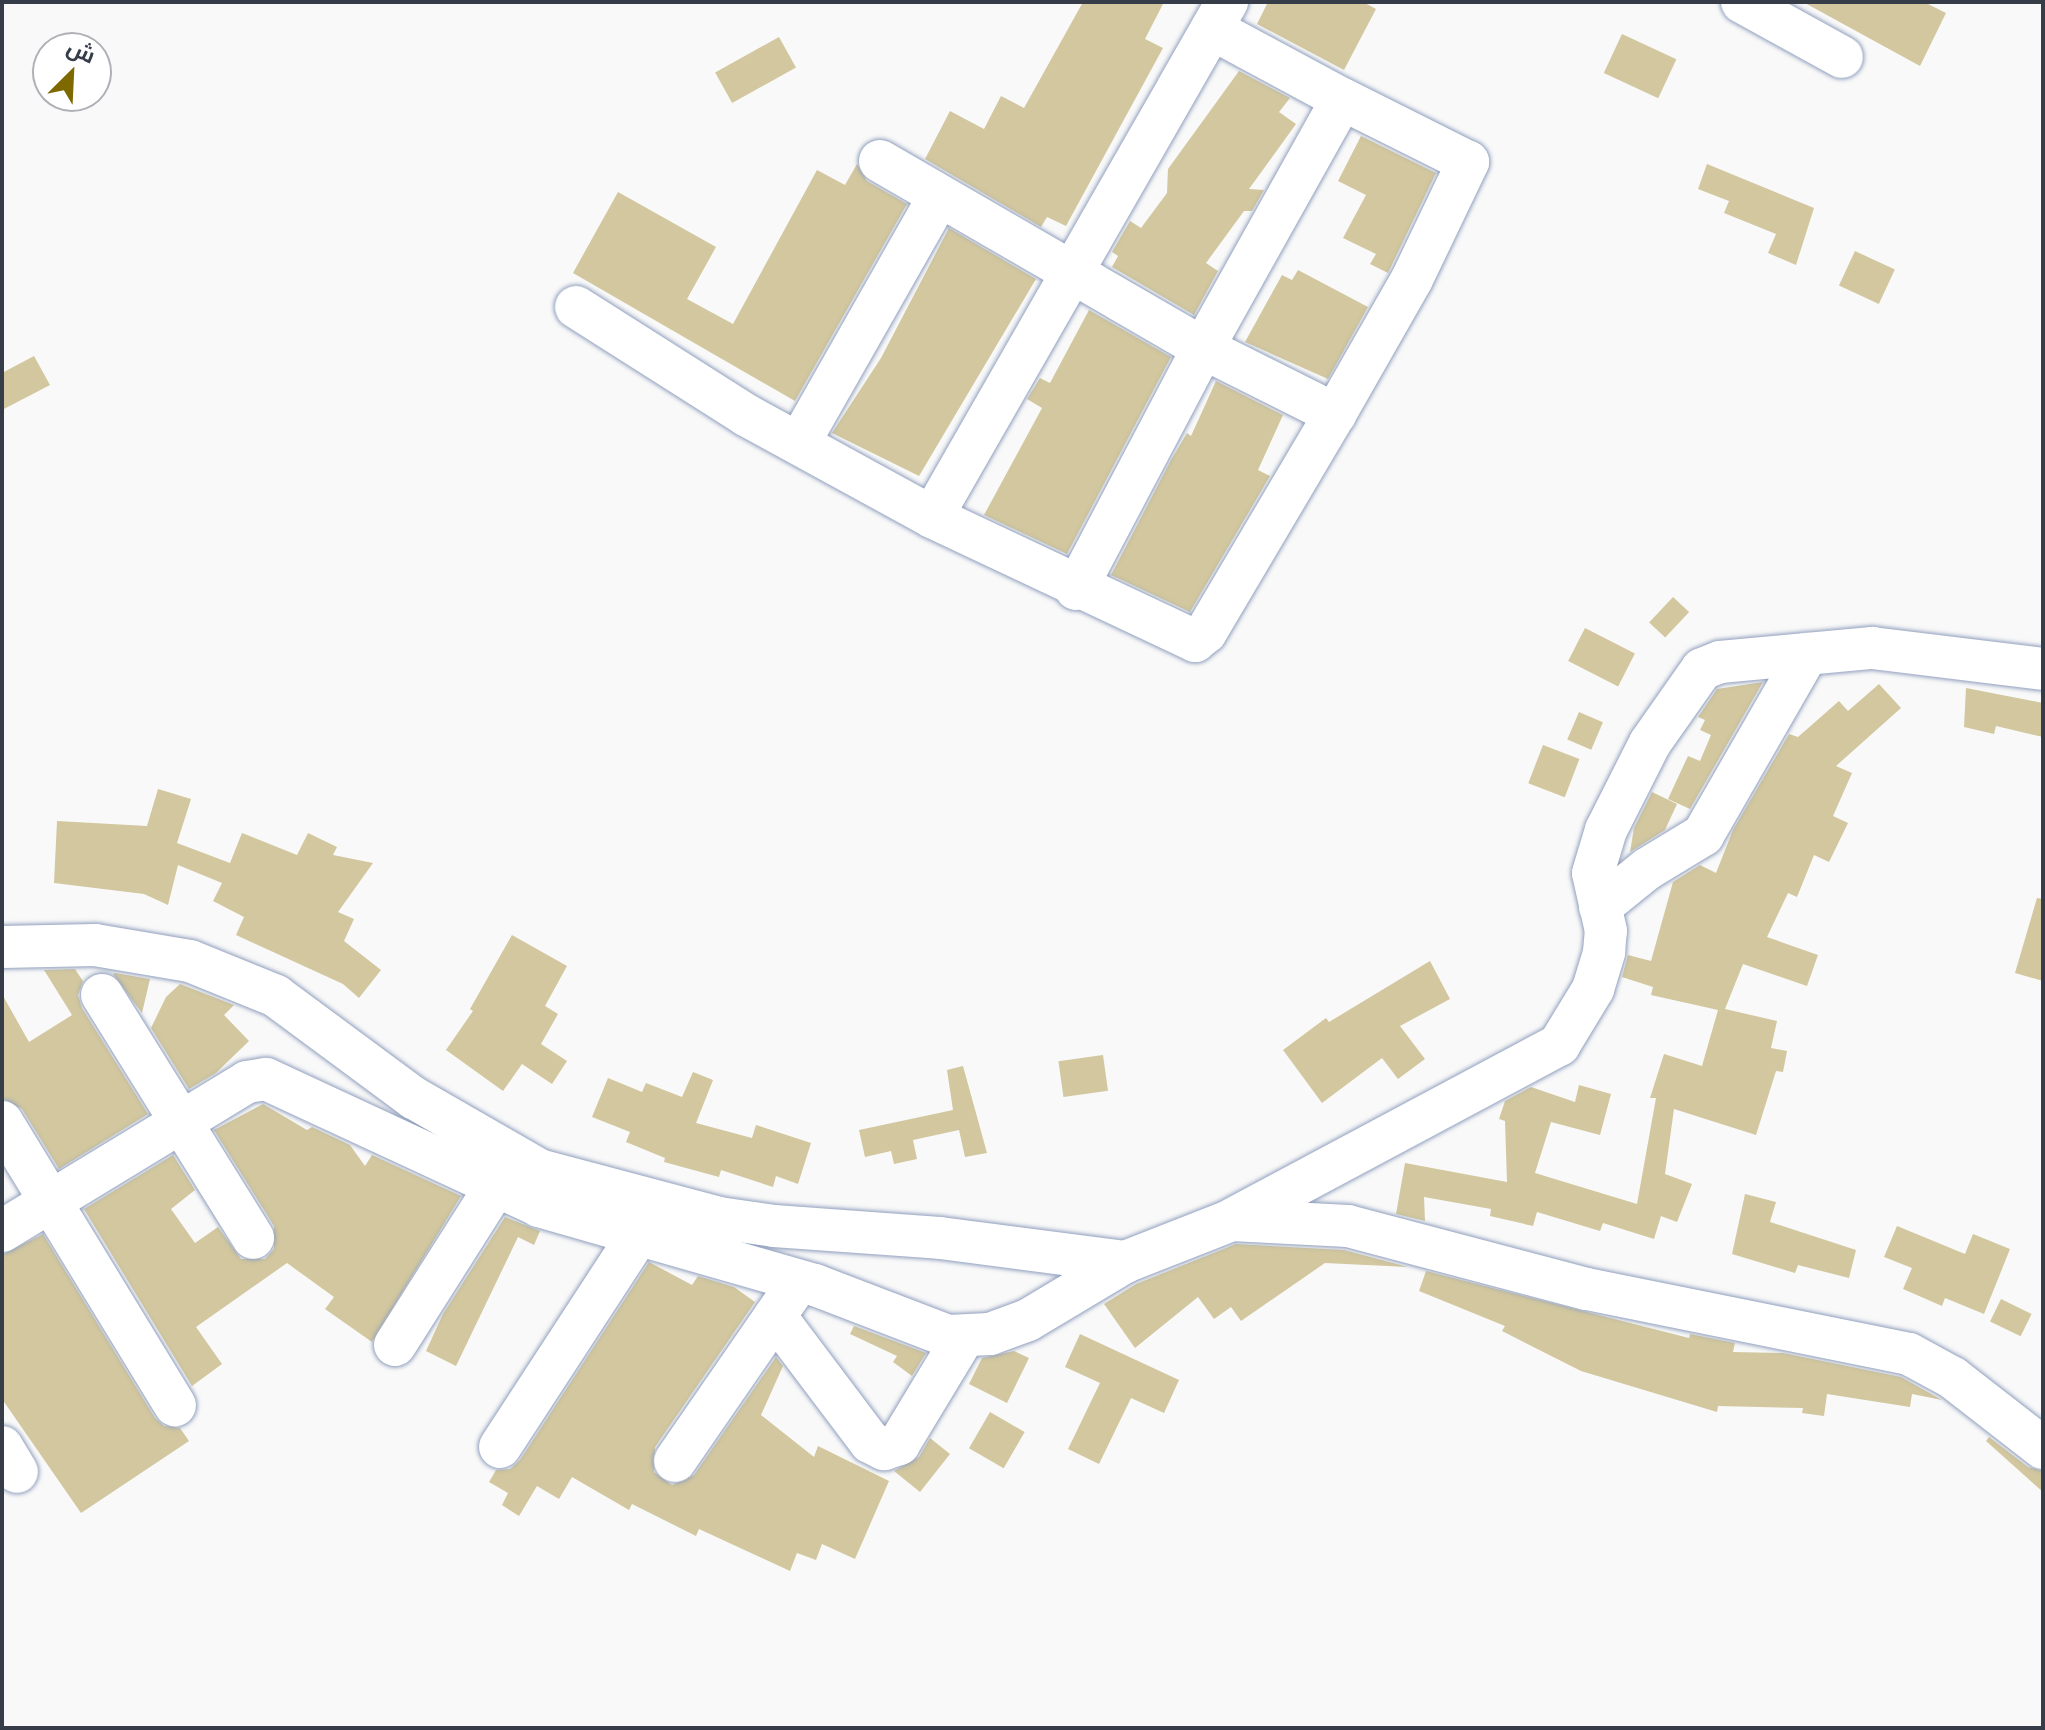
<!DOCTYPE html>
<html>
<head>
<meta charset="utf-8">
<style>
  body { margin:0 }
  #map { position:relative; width:2045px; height:1730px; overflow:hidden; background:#f9f9f9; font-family:Figtree,Cairo,sans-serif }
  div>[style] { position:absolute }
  .building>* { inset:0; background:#d2c79e; transform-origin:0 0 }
  .roads { filter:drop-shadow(0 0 2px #91a0be) drop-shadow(0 0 2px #91a0be) }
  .minor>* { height:42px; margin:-21px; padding:0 21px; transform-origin:21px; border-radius:21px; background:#fff }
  span { translate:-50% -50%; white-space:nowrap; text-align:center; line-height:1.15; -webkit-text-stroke:7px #fff; paint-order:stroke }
  .frame { position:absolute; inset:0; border:4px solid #363d49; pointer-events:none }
  .north { position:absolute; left:32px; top:32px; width:80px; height:80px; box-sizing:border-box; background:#fff; border:2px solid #afb1b6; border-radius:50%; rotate:24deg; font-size:22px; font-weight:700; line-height:32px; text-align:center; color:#363d49 }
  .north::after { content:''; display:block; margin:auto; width:28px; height:36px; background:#7e6900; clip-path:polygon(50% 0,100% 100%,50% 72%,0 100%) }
</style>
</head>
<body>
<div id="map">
  <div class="building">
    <div style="clip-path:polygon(1083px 2px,1164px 2px,1145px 39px,1163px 48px,1066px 226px,1047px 217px,1041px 227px,925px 159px,950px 111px,984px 129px,1001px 96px,1024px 108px)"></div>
    <div style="clip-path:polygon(1268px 2px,1363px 2px,1376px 9px,1344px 70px,1257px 24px)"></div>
    <div style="clip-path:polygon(1803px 2px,1924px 2px,1946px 13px,1920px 66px)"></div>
    <div style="left:1622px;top:34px;width:60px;height:43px;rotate:25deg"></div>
    <div style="left:779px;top:37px;width:35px;height:73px;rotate:61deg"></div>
    <div style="clip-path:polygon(1239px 71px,1290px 98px,1279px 112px,1296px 124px,1249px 189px,1264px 190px,1252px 211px,1244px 211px,1206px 263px,1218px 271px,1194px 315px,1112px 267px,1118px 256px,1112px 252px,1130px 221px,1141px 228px,1167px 193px,1168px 169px)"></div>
    <div style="clip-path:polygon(1361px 136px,1436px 173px,1388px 273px,1370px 264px,1376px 254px,1343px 238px,1366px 195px,1338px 181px)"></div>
    <div style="clip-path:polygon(857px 164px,867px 181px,907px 204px,795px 401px,573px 273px,618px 192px,716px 247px,687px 299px,733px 324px,817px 170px,845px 185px)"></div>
    <div style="clip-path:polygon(1707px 164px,1814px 208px,1796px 265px,1768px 253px,1776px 234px,1724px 213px,1729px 201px,1698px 189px)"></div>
    <div style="clip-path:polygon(949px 228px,1036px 279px,919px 476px,832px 433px,881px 358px)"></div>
    <div style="left:1855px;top:251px;width:44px;height:38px;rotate:25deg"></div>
    <div style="clip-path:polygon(1298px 270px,1368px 307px,1328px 379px,1245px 342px,1282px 275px,1292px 280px)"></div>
    <div style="clip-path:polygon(1089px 310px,1171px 357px,1067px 554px,984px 515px,1042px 408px,1027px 399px,1040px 378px,1050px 383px)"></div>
    <div style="clip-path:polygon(34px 356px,50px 385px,2px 410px,2px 373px)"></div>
    <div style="clip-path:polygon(1216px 381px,1283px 415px,1258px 470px,1270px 476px,1190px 612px,1111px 575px,1171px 460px,1187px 433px,1191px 436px)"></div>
    <div style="left:1673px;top:597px;width:22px;height:35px;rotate:43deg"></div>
    <div style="left:1585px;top:628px;width:56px;height:37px;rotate:27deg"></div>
    <div style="clip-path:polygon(1763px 682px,1690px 809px,1668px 799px,1688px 756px,1700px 761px,1711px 735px,1700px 730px,1705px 720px,1698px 717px,1717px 689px)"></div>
    <div style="clip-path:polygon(1879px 684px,1901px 708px,1836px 766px,1852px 773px,1833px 816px,1848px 823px,1829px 862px,1814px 855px,1797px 897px,1788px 893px,1767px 937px,1818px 955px,1807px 986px,1743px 964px,1725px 1009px,1777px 1021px,1771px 1048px,1787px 1051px,1783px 1072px,1776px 1071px,1756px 1135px,1674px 1109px,1665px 1174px,1692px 1184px,1677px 1222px,1661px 1216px,1654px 1239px,1603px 1223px,1600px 1231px,1537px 1212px,1533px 1226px,1490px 1216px,1491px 1209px,1424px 1197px,1425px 1221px,1396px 1214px,1405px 1163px,1507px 1182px,1505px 1121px,1499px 1119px,1505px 1101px,1531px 1087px,1575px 1102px,1579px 1085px,1611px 1094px,1600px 1135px,1551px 1122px,1535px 1173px,1637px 1204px,1656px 1098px,1650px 1098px,1664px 1054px,1702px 1066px,1718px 1010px,1651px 995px,1653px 987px,1622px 977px,1628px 955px,1651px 961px,1673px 882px,1700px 865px,1716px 873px,1733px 830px,1789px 734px,1798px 737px,1839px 701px,1848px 711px)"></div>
    <div style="clip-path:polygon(1966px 688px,2043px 703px,2043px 737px,1996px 726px,1994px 734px,1964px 727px)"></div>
    <div style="left:1579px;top:712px;width:26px;height:30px;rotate:23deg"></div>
    <div style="left:1543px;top:745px;width:39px;height:41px;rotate:21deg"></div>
    <div style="clip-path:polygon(158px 789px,191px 799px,177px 843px,230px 863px,242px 833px,297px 855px,308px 833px,337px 847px,333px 855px,373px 863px,338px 912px,354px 919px,344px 941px,381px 970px,359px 998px,343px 984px,236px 935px,244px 917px,213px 901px,222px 883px,178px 865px,168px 905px,144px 894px,54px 883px,57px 821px,147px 826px)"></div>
    <div style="clip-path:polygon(1652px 792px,1677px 804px,1665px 830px,1630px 852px,1634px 828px)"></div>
    <div style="clip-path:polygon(2037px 898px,2043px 899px,2043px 981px,2015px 973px)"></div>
    <div style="clip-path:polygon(512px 935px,567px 966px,545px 1006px,558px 1014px,541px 1044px,567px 1061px,552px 1084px,522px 1064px,503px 1091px,446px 1050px,473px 1011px,470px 1009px)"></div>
    <div style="clip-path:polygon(1430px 961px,1450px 999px,1400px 1026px,1425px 1059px,1398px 1079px,1382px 1058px,1322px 1103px,1283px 1050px,1326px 1018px,1329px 1022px)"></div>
    <div style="clip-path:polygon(75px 969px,83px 981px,78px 995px,82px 1008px,148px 1114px,59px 1169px,22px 1109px,2px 1098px,2px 994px,29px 1042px,72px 1015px,44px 970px)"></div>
    <div style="clip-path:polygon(115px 973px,150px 979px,142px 1013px,113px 974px)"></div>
    <div style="clip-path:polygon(180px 984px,234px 1005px,224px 1015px,249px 1041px,216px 1073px,189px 1089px,151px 1028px,166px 997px)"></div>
    <div style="left:1103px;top:1055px;width:36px;height:45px;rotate:82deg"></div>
    <div style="clip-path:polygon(963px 1066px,987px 1153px,965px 1157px,959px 1130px,913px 1140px,917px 1159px,894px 1164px,891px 1151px,865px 1157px,859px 1130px,953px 1110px,947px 1070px)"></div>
    <div style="clip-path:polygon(693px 1072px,713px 1080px,696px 1123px,752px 1138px,756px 1125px,811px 1143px,798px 1184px,776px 1176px,773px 1187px,721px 1170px,719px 1177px,664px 1162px,665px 1158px,626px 1142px,630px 1132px,592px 1117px,608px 1078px,642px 1092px,646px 1083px,682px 1097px)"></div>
    <div style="clip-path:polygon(263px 1104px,307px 1130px,312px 1127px,350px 1145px,365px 1166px,372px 1155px,461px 1196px,372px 1342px,325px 1309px,334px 1297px,287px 1263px,196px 1327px,222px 1364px,192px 1386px,84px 1209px,173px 1155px,195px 1190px,171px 1209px,195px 1243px,218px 1227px,241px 1259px,265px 1259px,274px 1249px,274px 1226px,214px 1130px)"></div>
    <div style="clip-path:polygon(1745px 1194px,1776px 1202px,1770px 1222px,1856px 1250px,1849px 1278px,1798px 1265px,1795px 1273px,1732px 1254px)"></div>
    <div style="clip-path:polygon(505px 1217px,540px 1231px,534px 1245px,518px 1237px,456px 1366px,426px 1351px,443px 1314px)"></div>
    <div style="clip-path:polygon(1897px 1226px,1965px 1254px,1973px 1234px,2010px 1249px,1984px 1314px,1945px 1298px,1942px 1306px,1903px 1289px,1912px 1268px,1884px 1257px)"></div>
    <div style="clip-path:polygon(43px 1234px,155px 1418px,164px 1426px,180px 1428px,189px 1441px,81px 1513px,2px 1399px,2px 1255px)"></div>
    <div style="clip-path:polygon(1236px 1244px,1344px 1250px,1408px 1267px,1325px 1263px,1241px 1321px,1231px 1307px,1214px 1319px,1198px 1297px,1135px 1348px,1104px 1304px,1136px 1284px)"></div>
    <div style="clip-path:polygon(649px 1262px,692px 1285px,698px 1276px,734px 1287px,755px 1302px,655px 1447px,654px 1472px,672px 1485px,694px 1475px,776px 1357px,783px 1366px,761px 1415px,814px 1457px,818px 1446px,889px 1481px,855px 1559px,822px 1544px,816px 1560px,797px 1553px,790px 1571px,699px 1529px,696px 1536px,632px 1504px,629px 1510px,572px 1477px,559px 1499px,537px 1486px,519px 1516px,502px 1505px,508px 1493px,489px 1482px,496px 1470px,510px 1469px,520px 1460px)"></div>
    <div style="clip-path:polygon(1426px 1271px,1689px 1338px,1690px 1334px,1735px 1343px,1733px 1352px,1783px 1353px,1901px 1377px,1942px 1400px,1912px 1394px,1910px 1407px,1827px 1394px,1824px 1416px,1802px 1413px,1803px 1408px,1718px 1406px,1717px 1412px,1581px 1371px,1502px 1331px,1505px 1326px,1419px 1291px)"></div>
    <div style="left:2001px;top:1299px;width:34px;height:25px;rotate:26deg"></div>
    <div style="clip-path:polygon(854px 1326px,926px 1353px,912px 1376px,893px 1362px,897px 1356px,850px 1334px)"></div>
    <div style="clip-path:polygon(1080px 1334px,1179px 1380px,1164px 1413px,1131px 1398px,1099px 1464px,1068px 1449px,1100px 1383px,1065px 1367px)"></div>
    <div style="clip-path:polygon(1014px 1351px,1029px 1358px,1007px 1403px,969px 1384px,982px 1358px)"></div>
    <div style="left:990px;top:1412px;width:40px;height:42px;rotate:30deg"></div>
    <div style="clip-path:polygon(1989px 1437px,2028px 1467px,2043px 1471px,2043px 1492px,1986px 1441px)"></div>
    <div style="clip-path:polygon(930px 1438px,950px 1454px,920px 1492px,894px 1471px,919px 1457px)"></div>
  </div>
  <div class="roads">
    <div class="minor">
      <div style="left:1742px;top:2px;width:114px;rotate:28.8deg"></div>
      <div style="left:880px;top:161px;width:373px;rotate:30.1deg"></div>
      <div style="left:1203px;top:348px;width:285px;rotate:-60.8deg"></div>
      <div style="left:1342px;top:99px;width:148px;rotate:-151.7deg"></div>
      <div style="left:576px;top:307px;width:201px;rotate:32.4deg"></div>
      <div style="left:746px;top:415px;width:212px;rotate:28.7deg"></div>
      <div style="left:932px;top:517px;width:291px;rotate:25.2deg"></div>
      <div style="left:1195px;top:641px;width:14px;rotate:-39deg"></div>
      <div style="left:1206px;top:632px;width:253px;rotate:-59.4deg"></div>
      <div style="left:799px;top:443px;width:283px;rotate:-60.4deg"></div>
      <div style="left:932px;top:517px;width:594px;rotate:-60.2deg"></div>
      <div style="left:1076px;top:589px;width:272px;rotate:-62.2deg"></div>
      <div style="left:1203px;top:348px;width:148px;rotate:26.6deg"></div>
      <div style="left:1335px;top:414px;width:155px;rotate:-60.3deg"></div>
      <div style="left:1412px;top:279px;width:130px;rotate:-64.4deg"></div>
      <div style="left:1468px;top:162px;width:141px;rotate:-153.4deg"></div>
      <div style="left:1600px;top:907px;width:60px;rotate:-39deg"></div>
      <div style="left:1647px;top:869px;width:66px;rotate:-31.3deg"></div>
      <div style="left:1703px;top:835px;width:209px;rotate:-60.1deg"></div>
      <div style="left:2px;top:947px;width:93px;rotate:-1.2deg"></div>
      <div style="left:95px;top:945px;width:96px;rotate:9.6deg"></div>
      <div style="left:190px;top:961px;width:93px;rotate:22.1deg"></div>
      <div style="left:276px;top:996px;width:172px;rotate:36.5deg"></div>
      <div style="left:414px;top:1098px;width:144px;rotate:29.9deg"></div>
      <div style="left:539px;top:1170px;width:186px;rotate:14.9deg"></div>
      <div style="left:719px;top:1218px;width:56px;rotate:8.3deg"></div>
      <div style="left:774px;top:1226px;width:166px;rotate:4.1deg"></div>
      <div style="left:940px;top:1238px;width:187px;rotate:7.4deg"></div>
      <div style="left:102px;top:995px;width:286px;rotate:58.1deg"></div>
      <div style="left:2px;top:1122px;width:332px;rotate:58.6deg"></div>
      <div style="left:1233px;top:1219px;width:370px;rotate:-28.1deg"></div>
      <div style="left:1559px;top:1045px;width:66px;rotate:-58.7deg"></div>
      <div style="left:1593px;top:989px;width:39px;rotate:-73deg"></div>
      <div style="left:1604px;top:952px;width:21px;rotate:-85deg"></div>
      <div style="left:1606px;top:931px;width:59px;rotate:-102.6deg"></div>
      <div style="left:1593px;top:873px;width:45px;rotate:-73.2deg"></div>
      <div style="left:1606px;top:830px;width:97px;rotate:-63.2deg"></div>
      <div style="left:1650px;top:743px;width:90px;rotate:-54.9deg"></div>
      <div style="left:1702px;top:669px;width:19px;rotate:-21deg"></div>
      <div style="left:1720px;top:662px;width:153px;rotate:-5.3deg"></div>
      <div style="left:1872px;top:648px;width:172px;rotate:7deg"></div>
      <div style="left:2px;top:1231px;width:287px;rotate:-31.3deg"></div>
      <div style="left:247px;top:1082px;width:19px;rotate:-9deg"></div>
      <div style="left:266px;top:1079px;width:301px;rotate:24.9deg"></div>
      <div style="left:539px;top:1206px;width:287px;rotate:16deg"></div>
      <div style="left:815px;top:1285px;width:142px;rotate:21deg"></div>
      <div style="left:948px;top:1336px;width:42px;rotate:-2.7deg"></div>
      <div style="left:990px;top:1334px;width:40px;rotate:-20.2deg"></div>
      <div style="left:1028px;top:1320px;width:113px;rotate:-30.9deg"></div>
      <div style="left:1125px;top:1262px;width:115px;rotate:-21.4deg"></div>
      <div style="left:1232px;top:1220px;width:116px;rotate:3deg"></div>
      <div style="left:1348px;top:1226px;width:247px;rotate:14.8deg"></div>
      <div style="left:1587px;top:1289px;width:328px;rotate:11.4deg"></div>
      <div style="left:1909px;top:1354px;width:50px;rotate:28.6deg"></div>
      <div style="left:1953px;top:1378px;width:114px;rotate:37.9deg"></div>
      <div style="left:775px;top:1316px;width:158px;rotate:53deg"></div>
      <div style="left:870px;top:1442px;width:16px;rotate:27deg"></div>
      <div style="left:884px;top:1449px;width:16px;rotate:-18deg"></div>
      <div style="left:899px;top:1444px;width:124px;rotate:-58.9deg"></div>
      <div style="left:395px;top:1345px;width:188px;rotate:-57.6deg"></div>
      <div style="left:2px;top:1447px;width:29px;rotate:59deg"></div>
      <div style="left:500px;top:1447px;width:251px;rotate:-56.9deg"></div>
      <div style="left:675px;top:1461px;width:203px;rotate:-55.4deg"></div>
    </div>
  </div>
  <div class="frame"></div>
  <div class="north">ش</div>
</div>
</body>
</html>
